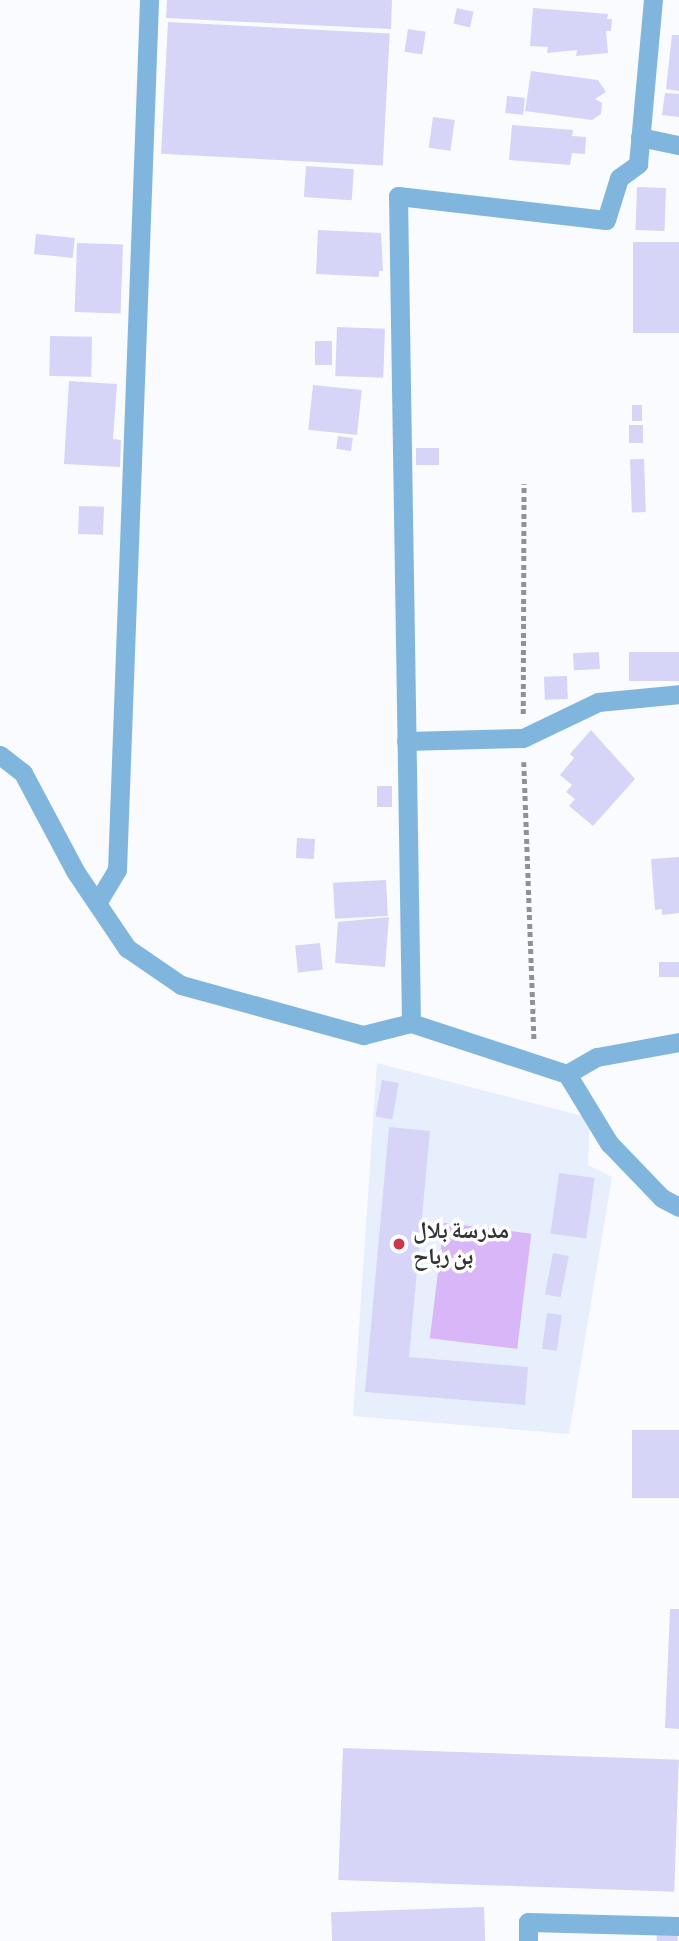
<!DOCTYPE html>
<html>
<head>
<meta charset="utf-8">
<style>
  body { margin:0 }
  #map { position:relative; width:679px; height:1941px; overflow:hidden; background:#f9fbfe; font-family:"Sofia Sans Condensed","Noto Naskh Arabic",sans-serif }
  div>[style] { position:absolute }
  .built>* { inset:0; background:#e7effd }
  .green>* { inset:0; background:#d9b6f7; transform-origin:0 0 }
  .building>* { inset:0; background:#d6d5f7; transform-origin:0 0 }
  .path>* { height:4.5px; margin-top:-2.25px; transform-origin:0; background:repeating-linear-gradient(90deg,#909194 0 5px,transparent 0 8.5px) }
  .minor>* { height:19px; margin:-9.5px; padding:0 9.5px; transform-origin:9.5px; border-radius:9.5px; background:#80b6dd }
  .dots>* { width:19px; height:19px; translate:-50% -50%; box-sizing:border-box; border:4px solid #fff; border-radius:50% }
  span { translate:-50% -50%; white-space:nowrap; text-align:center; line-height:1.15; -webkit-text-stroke:7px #fff; paint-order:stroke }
  .poi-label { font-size:23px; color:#323336; font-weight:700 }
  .left { translate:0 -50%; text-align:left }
</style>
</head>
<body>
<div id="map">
  <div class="built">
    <div style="clip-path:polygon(377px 1063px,590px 1118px,588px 1165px,612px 1177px,569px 1434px,353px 1416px)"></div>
  </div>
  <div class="green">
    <div style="left:444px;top:1223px;width:88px;height:116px;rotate:7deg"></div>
  </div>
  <div class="building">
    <div style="clip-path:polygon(167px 0,392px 0,391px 29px,166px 18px)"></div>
    <div style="left:457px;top:8px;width:17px;height:16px;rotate:13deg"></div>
    <div style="clip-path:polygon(533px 8px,608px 14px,607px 19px,612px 19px,611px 31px,606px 31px,608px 53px,576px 56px,577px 50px,547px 53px,548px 47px,530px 46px)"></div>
    <div style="left:168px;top:22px;width:222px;height:132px;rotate:3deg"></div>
    <div style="left:408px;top:29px;width:18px;height:23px;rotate:9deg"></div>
    <div style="clip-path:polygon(672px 35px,679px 35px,679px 91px,666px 89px)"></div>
    <div style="clip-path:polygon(531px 71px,598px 80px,606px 92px,595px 99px,602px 103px,601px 114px,592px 120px,525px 111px)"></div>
    <div style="clip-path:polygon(665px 93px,679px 94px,679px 117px,662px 115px)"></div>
    <div style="left:507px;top:96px;width:18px;height:17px;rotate:6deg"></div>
    <div style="left:433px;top:117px;width:22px;height:31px;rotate:8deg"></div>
    <div style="clip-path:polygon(512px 125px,573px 130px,572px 136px,586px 137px,585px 154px,572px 153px,570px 165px,509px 160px)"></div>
    <div style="left:306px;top:166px;width:48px;height:31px;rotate:4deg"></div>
    <div style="left:637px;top:187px;width:29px;height:43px;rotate:2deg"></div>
    <div style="clip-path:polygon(318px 230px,381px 233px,383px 271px,379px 271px,379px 277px,316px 274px)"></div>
    <div style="left:36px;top:234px;width:39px;height:20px;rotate:6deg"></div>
    <div style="left:679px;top:242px;width:91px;height:46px;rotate:90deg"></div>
    <div style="left:77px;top:243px;width:46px;height:69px;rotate:2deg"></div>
    <div style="left:337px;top:327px;width:48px;height:49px;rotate:2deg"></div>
    <div style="left:50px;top:336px;width:42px;height:40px;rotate:1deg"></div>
    <div style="left:315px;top:341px;width:17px;height:24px"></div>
    <div style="clip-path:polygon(69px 381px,117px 384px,113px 439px,121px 440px,120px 467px,64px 464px)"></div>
    <div style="left:313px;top:385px;width:49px;height:45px;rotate:6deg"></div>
    <div style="left:632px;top:405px;width:10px;height:16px"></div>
    <div style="left:643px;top:425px;width:18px;height:14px;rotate:90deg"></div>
    <div style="left:338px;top:436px;width:15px;height:13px;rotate:8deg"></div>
    <div style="left:439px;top:448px;width:17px;height:23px;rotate:90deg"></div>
    <div style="left:644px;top:459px;width:53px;height:14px;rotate:88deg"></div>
    <div style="left:79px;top:506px;width:25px;height:28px;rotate:2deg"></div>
    <div style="left:599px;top:652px;width:17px;height:26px;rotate:87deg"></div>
    <div style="left:679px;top:652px;width:29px;height:50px;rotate:90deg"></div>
    <div style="left:567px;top:676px;width:23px;height:23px;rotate:88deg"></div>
    <div style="clip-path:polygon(591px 730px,635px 779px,593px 826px,569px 806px,575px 799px,566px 792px,572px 785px,560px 775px,574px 758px,570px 754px)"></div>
    <div style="left:377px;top:786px;width:15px;height:21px"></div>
    <div style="left:297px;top:838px;width:18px;height:20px;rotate:3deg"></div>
    <div style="clip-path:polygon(679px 857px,679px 913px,662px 915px,662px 909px,655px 910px,651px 859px)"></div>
    <div style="left:386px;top:880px;width:36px;height:53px;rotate:87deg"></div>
    <div style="clip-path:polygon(389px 917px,385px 967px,335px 963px,338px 922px)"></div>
    <div style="left:320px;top:943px;width:27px;height:25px;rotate:84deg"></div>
    <div style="left:679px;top:962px;width:15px;height:20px;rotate:90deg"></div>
    <div style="left:382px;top:1080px;width:17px;height:37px;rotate:10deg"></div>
    <div style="clip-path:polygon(389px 1127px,430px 1131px,409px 1357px,528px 1367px,525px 1405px,365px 1392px)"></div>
    <div style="left:559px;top:1173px;width:36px;height:61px;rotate:8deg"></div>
    <div style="left:553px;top:1253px;width:16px;height:42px;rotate:11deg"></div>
    <div style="left:547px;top:1313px;width:15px;height:36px;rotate:8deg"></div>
    <div style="left:632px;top:1430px;width:47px;height:68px"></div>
    <div style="clip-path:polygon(670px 1609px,679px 1609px,679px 1729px,665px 1728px)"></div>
    <div style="left:343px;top:1748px;width:336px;height:132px;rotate:2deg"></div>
    <div style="left:484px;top:1907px;width:34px;height:153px;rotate:88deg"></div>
    <div style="left:657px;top:1932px;width:21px;height:9px;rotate:3deg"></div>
  </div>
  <div class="path">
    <div style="left:523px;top:714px;width:230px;rotate:-89.8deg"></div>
    <div style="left:524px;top:762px;width:278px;rotate:87.9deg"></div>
  </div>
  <div class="minor">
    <div style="left:640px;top:137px;width:40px;rotate:12deg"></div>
    <div style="left:406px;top:741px;width:117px;rotate:-1.5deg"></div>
    <div style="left:523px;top:738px;width:83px;rotate:-25.6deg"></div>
    <div style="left:598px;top:702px;width:81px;rotate:-5.6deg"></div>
    <div style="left:0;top:755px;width:29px;rotate:38deg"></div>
    <div style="left:23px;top:773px;width:111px;rotate:62deg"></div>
    <div style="left:75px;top:871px;width:93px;rotate:56deg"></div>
    <div style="left:127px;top:948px;width:65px;rotate:34.4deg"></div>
    <div style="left:181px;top:985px;width:189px;rotate:15.4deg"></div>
    <div style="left:363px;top:1035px;width:49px;rotate:-14deg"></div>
    <div style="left:411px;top:1023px;width:164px;rotate:18.1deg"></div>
    <div style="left:567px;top:1074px;width:81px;rotate:58.7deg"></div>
    <div style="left:609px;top:1143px;width:76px;rotate:46.1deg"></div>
    <div style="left:662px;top:1198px;width:19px;rotate:28deg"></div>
    <div style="left:97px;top:903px;width:39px;rotate:-59deg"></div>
    <div style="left:117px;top:870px;width:871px;rotate:-87.89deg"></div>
    <div style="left:411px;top:1023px;width:827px;rotate:-90.9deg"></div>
    <div style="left:398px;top:196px;width:209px;rotate:6.6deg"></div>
    <div style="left:606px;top:220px;width:44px;rotate:-72.8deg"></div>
    <div style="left:619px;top:178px;width:24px;rotate:-36deg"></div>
    <div style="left:638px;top:164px;width:165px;rotate:-84.8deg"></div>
    <div style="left:567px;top:1074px;width:34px;rotate:-30deg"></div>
    <div style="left:597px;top:1057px;width:83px;rotate:-10.4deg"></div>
    <div style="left:528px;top:1941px;width:19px;rotate:-90deg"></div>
    <div style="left:528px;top:1922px;width:151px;rotate:1.5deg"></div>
  </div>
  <div class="dots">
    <div style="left:399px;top:1244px;background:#ca394d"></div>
  </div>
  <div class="poi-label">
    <span class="left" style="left:413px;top:1244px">مدرسة بلال<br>بن رباح</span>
  </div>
</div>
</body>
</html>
